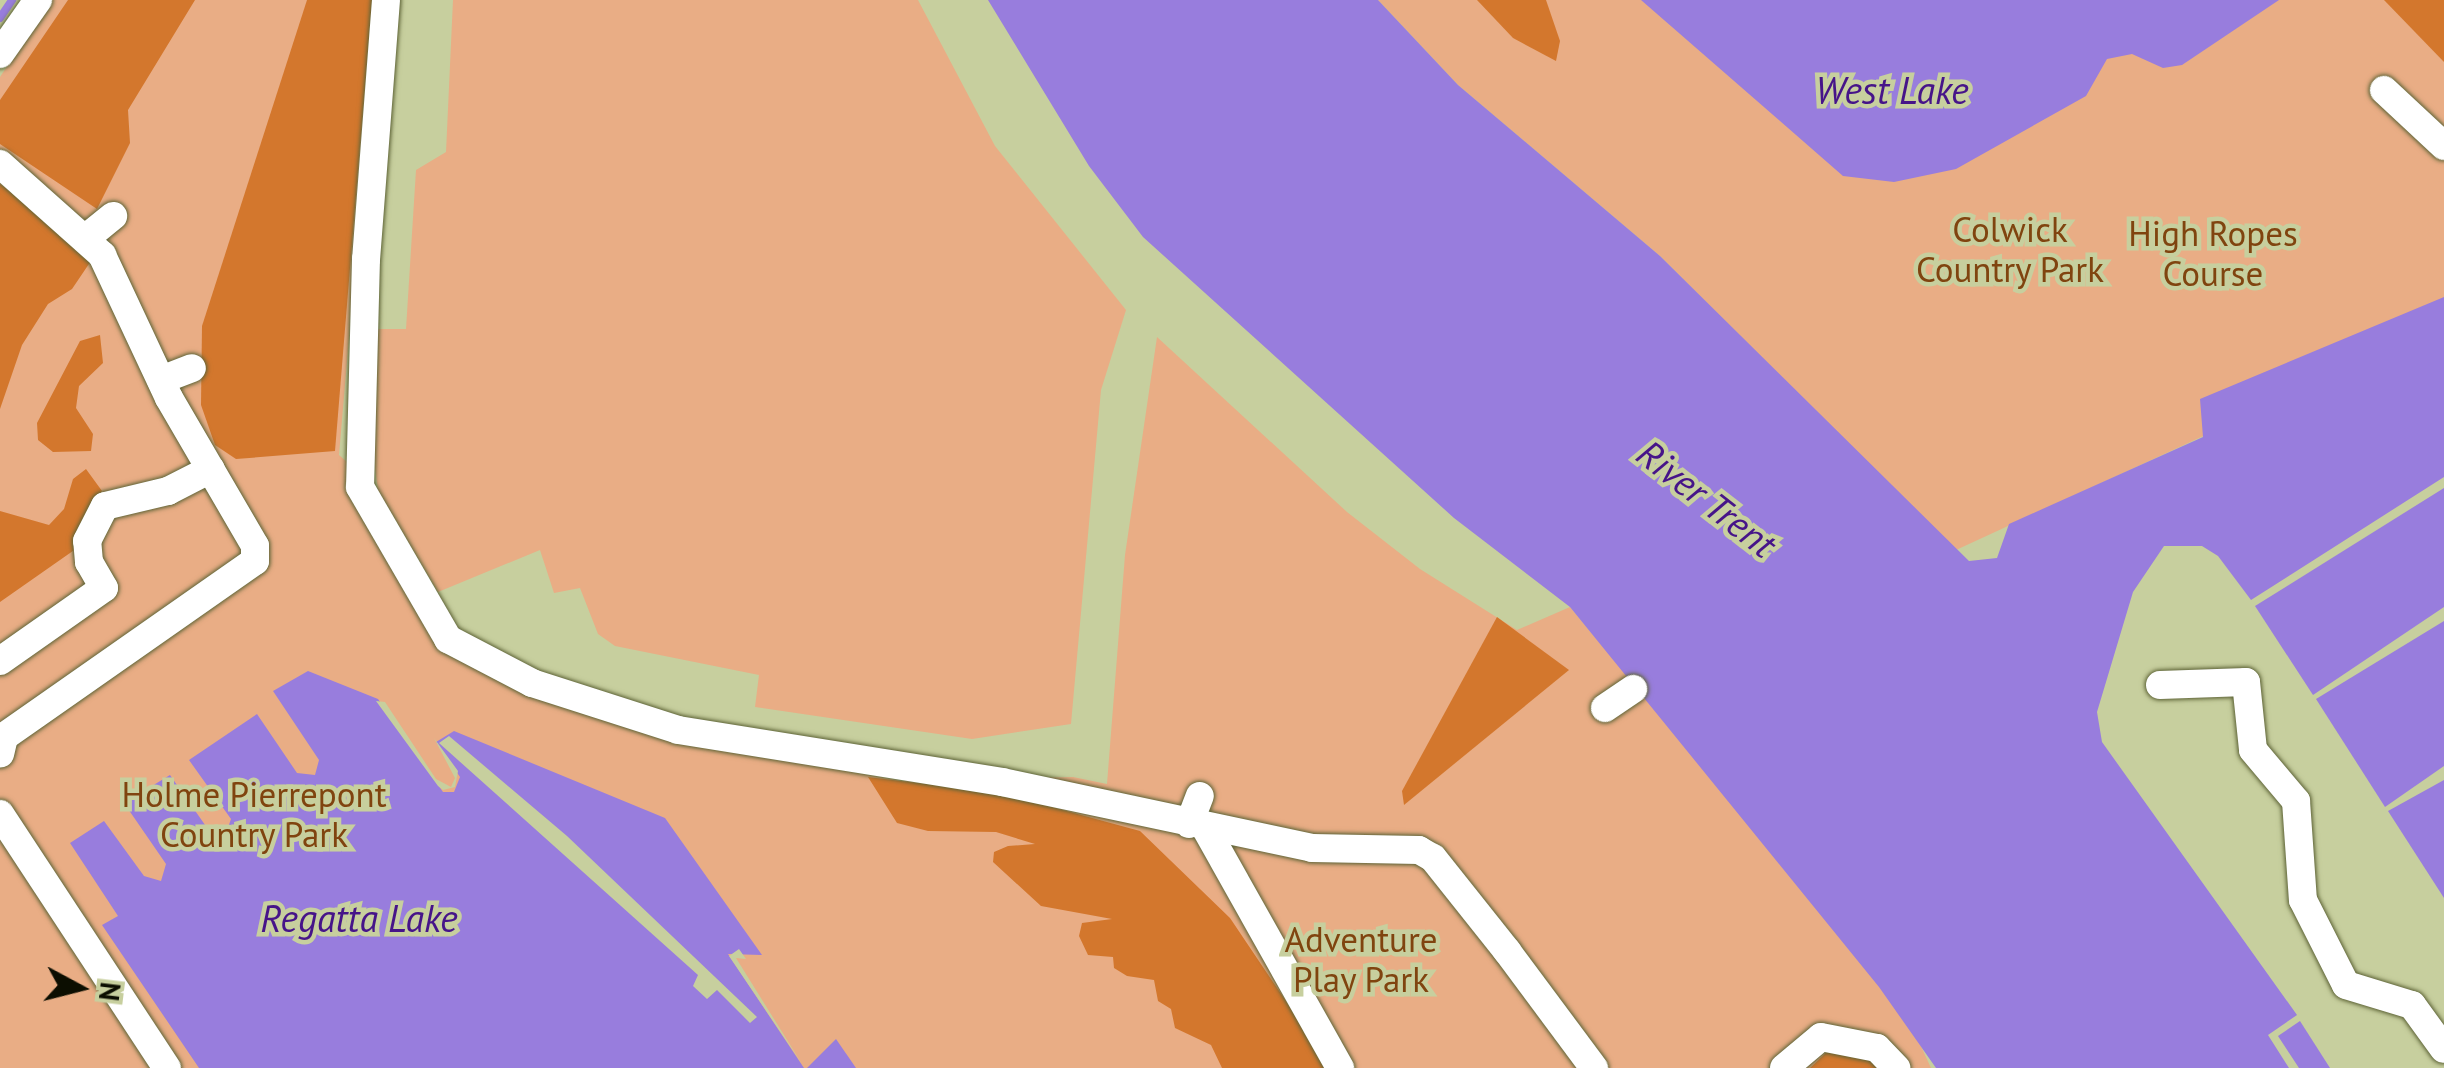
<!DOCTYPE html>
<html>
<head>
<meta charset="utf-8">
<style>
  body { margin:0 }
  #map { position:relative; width:2444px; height:1068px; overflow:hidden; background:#c7cf9e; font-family:"PT Sans",sans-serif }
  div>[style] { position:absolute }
  .green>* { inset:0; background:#e9ad85 }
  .forest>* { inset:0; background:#d3772d }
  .water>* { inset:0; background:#987ddd }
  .pier>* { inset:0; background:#c7cf9e }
  .stream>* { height:8px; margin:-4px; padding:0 4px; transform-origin:4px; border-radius:4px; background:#987ddd }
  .roads { filter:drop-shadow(0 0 2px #5d6336) drop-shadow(0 0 2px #5d6336) }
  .minor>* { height:28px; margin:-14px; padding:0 14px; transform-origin:14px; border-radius:14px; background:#fff }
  span { translate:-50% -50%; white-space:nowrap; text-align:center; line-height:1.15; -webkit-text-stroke:9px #c7cf9e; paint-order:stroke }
  .park-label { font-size:35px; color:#80440f }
  .water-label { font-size:38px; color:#461489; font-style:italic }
  .north { position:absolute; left:30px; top:938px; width:100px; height:100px; -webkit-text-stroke:8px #c7cf9e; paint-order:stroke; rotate:97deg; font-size:28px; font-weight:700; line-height:40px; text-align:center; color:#0c0e01 }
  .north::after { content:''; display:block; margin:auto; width:35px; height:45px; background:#0c0e01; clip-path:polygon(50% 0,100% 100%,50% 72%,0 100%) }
</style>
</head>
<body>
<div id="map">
  <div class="green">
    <div style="clip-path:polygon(51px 0,378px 0,339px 455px,355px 469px,451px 653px,675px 740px,902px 781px,1073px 777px,1107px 784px,1125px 555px,1157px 337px,1347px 512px,1420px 569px,1517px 630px,1570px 607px,1903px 1007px,1931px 1068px,0 1068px,0 77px)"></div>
    <div style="clip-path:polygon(453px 0,918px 0,995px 146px,1126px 310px,1101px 390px,1071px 724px,972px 739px,755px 707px,759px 675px,615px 646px,598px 634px,580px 588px,554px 593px,540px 550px,438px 592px,378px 491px,366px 398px,369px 329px,406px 329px,416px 170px,446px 152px)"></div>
    <div style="clip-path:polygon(1378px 0,2444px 0,2444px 325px,1956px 550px,1660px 256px,1458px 85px)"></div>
  </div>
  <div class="forest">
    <div style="clip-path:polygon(68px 0,195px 0,128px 110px,130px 143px,97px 209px,0 144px,0 100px)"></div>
    <div style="clip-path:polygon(307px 0,372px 0,335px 451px,236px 459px,215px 445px,201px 405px,202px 326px)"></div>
    <div style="clip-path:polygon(1477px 0,1546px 0,1560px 41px,1556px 61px,1513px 38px)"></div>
    <div style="clip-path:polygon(2384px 0,2444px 0,2444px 62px)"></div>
    <div style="clip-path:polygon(0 184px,95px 255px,72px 289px,48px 304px,22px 345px,0 409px)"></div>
    <div style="clip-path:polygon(100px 335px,103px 363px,79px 386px,76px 408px,93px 434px,91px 451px,53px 452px,38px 440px,37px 423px,80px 341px)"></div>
    <div style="clip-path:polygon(86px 469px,102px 491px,86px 516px,80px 546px,0 602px,0 511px,49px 525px,64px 509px,73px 479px)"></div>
    <div style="clip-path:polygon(1497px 617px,1569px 670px,1404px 805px,1402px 791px)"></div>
    <div style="clip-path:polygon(868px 777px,1000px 793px,1140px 831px,1230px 918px,1331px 1068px,1222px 1068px,1211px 1045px,1175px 1028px,1171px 1009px,1158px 1001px,1154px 980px,1127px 976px,1114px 968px,1113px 957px,1088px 955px,1079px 936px,1082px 923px,1112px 919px,1041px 906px,993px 862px,994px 852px,1008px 846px,1035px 844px,996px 832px,928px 831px,897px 823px)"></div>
    <div style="clip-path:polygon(1828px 1051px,1875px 1054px,1882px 1068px,1810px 1068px)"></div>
  </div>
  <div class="water">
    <div style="clip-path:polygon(988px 0,1378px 0,1458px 85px,1660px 256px,1969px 561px,1997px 558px,2009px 524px,2203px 437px,2200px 399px,2444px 297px,2444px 477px,2251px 600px,2218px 556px,2202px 546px,2164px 546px,2133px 592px,2097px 712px,2102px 742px,2297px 1015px,2268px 1035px,2289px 1068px,1936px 1068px,1879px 987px,1570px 607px,1454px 518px,1143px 237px,1089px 166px)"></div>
    <div style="clip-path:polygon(1641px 0,2279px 0,2182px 65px,2163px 68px,2132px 54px,2107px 59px,2086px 96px,1956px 169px,1894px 182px,1843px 176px)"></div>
    <div style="clip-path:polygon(2444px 488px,2444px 607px,2313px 695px,2255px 606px)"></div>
    <div style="clip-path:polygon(2444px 621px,2444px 766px,2385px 807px,2316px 699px)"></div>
    <div style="clip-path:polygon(308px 671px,378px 699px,443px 792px,454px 792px,460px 777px,436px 742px,454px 731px,665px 818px,762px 955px,728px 954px,804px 1068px,199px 1068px,102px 925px,118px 916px,70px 843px,104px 821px,144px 876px,161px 881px,166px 864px,124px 803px,170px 775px,210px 832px,225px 836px,231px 819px,189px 760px,257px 714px,297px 773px,315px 775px,319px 760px,273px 691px)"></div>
    <div style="clip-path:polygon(2444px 780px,2444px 898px,2388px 811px)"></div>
    <div style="clip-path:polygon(2300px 1021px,2330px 1068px,2299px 1068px,2278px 1036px)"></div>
    <div style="clip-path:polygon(836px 1039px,856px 1068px,807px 1068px)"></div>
  </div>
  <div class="pier">
    <div style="clip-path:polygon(376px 701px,385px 702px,436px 779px,451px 787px,455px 778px,434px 738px,458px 771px,455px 787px,443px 790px,438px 786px)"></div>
    <div style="clip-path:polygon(449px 736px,567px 836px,757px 1017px,750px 1023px,717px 990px,707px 999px,693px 986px,698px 975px,439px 743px)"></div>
    <div style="clip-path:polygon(739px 949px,746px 959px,736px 958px,802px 1064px,729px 956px)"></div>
  </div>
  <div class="stream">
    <div style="left:0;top:18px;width:22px;rotate:-56deg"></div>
  </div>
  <div class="roads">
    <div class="minor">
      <div style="left:386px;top:0;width:260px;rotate:94.4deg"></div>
      <div style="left:366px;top:259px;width:228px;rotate:91.5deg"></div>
      <div style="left:360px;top:487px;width:176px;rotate:59.9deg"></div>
      <div style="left:448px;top:639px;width:95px;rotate:27.6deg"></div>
      <div style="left:532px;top:683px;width:153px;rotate:17.8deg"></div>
      <div style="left:678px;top:730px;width:328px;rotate:9.1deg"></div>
      <div style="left:1002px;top:782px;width:317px;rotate:12deg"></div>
      <div style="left:1312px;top:848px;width:107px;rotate:1.1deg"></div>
      <div style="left:1419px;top:850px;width:16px;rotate:30deg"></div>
      <div style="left:1433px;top:858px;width:119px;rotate:51.5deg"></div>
      <div style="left:1507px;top:951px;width:146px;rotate:53.4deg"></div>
      <div style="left:0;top:54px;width:66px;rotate:-54.9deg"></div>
      <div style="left:2384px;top:90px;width:82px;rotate:43deg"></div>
      <div style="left:0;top:164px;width:137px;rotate:41.7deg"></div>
      <div style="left:102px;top:255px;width:158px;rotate:64.9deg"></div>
      <div style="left:169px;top:398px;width:171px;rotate:59.8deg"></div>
      <div style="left:255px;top:546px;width:15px;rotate:90deg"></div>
      <div style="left:255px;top:561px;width:307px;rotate:145deg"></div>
      <div style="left:4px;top:737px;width:17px;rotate:103deg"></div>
      <div style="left:86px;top:238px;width:35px;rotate:-39deg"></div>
      <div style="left:161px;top:380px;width:33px;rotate:-21deg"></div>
      <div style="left:0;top:661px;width:127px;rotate:-35.1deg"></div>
      <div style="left:104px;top:588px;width:30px;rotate:-120deg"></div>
      <div style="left:89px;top:562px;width:21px;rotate:-95deg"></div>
      <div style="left:87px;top:541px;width:39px;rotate:-63deg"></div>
      <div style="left:105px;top:506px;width:65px;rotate:-13.4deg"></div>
      <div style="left:168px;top:491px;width:48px;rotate:-27.1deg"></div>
      <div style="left:2160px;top:685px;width:86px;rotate:-2deg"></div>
      <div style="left:2246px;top:682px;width:68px;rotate:84.1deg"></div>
      <div style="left:2253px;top:750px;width:67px;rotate:49.9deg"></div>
      <div style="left:2296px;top:801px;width:99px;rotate:86deg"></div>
      <div style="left:2303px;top:900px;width:95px;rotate:63.2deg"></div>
      <div style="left:2346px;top:985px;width:69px;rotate:16.9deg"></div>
      <div style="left:2412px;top:1005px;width:54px;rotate:54deg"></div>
      <div style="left:1605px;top:708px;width:34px;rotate:-34deg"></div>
      <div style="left:0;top:814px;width:304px;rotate:56.7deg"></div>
      <div style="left:1189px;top:824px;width:30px;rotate:-69deg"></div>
      <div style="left:1206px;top:829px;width:274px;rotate:60.7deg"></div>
      <div style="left:1784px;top:1068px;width:48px;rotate:-40deg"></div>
      <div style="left:1821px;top:1037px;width:57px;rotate:11.1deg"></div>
      <div style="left:1877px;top:1048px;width:28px;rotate:46deg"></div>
    </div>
  </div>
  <div class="park-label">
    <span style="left:2010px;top:249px">Colwick<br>Country Park</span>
    <span style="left:2213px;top:253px">High Ropes<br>Course</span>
    <span style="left:254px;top:814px">Holme Pierrepont<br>Country Park</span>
    <span style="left:1361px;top:959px">Adventure<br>Play Park</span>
  </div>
  <div class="water-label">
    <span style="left:1892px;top:90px">West Lake</span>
    <span style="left:1707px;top:498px;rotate:38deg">River Trent</span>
    <span style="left:359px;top:918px">Regatta Lake</span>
  </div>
  <div class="north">N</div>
</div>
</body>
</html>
